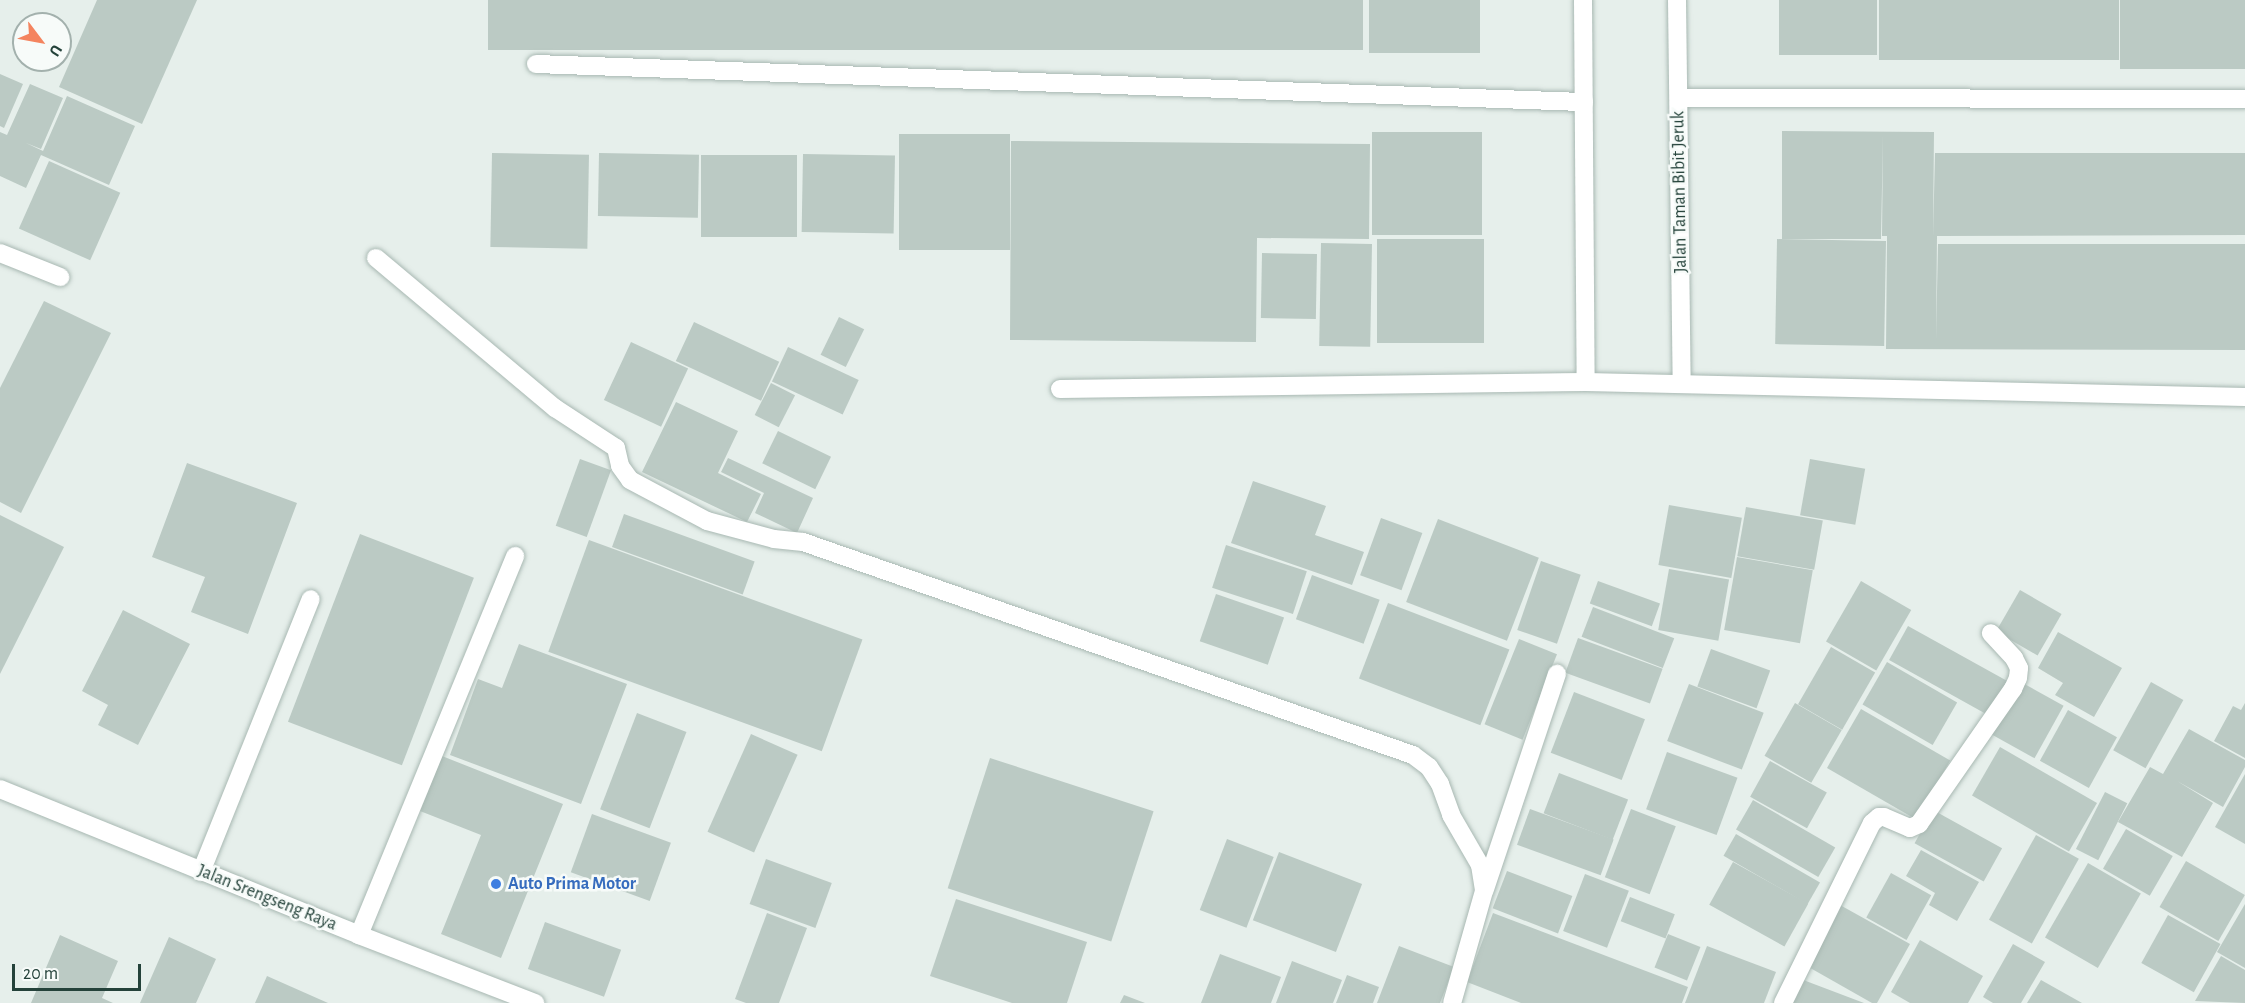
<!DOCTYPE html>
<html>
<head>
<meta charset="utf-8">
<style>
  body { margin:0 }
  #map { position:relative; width:2245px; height:1003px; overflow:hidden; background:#e6efeb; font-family:"Alegreya Sans",sans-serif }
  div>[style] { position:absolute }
  .building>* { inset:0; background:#bbcac4; transform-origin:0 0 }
  .roads { filter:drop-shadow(0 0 2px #a8b8b2) drop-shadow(0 0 2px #a8b8b2) }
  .lane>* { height:18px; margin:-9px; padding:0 9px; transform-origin:9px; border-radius:9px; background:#fff }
  .street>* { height:18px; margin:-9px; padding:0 9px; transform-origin:9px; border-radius:9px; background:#fff }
  .secondary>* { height:18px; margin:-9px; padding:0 9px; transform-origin:9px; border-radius:9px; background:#fff }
  .dots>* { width:16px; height:16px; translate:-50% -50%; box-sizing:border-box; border:3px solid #f7fbf9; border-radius:50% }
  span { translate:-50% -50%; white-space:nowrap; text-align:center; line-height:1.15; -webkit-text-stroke:5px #f7fbf9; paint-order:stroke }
  .street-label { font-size:18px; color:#24423a }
  .shop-label { font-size:18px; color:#366cbe; font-weight:700 }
  .left { translate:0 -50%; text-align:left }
  .north { position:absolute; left:12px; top:12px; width:60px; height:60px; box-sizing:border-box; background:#f7fbf9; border:2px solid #a3b1ad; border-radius:50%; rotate:122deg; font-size:16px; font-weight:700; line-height:24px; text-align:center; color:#24423a }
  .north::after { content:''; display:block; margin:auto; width:21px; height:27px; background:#f4845f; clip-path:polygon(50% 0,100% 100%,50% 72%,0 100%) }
  .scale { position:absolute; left:12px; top:964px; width:129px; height:27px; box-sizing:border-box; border:3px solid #24423a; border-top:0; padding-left:8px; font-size:18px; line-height:21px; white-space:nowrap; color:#24423a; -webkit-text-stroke:4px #f7fbf9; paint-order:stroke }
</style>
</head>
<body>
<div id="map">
  <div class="building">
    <div style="clip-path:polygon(97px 0,197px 0,142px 124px,59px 87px)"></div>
    <div style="left:488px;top:0;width:875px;height:50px"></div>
    <div style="left:1369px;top:0;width:111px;height:53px"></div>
    <div style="left:1779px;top:0;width:98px;height:55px"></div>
    <div style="left:1879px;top:0;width:240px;height:60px"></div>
    <div style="left:2120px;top:0;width:125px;height:69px"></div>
    <div style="clip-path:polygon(0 74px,23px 84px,4px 128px,0 126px)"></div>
    <div style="clip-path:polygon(30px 84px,63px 98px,41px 149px,26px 143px,43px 151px,67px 96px,135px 126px,109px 185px,41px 155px,26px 188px,0 176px,0 132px,7px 135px)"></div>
    <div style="clip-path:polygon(1782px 131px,1934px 132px,1933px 237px,1935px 153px,2245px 153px,2245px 235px,1937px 236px,1936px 340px,1938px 244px,2245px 244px,2245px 350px,1886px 349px,1887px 236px,1882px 236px,1883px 135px,1881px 239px,1782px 239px)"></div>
    <div style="left:1372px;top:132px;width:110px;height:103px"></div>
    <div style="left:899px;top:134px;width:111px;height:116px"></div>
    <div style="clip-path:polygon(1011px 141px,1370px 144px,1369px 239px,1257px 238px,1256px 342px,1010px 340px)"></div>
    <div style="left:492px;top:153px;width:97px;height:94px;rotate:1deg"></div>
    <div style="left:599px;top:153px;width:100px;height:63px;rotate:1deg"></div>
    <div style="left:803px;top:154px;width:92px;height:78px;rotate:1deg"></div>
    <div style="left:701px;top:155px;width:96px;height:82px"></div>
    <div style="left:49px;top:161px;width:78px;height:74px;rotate:24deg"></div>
    <div style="left:1377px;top:239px;width:107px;height:104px"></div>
    <div style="left:1886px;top:241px;width:105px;height:109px;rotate:91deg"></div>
    <div style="left:1321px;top:243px;width:51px;height:103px;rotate:1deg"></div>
    <div style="left:1262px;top:253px;width:55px;height:65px;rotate:1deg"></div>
    <div style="clip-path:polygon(44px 301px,111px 333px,21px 513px,0 502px,0 388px)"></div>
    <div style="left:839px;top:317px;width:28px;height:42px;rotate:26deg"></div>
    <div style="left:694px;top:322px;width:94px;height:43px;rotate:25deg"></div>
    <div style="left:631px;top:342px;width:63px;height:64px;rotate:25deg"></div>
    <div style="left:788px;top:347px;width:78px;height:38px;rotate:25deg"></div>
    <div style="left:771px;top:383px;width:27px;height:36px;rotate:27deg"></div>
    <div style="clip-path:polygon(676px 402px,738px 431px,718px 473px,761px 494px,747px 522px,642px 472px)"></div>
    <div style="left:778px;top:431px;width:59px;height:36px;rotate:26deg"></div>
    <div style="clip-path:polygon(728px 458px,813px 498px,797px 533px,755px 513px,764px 493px,721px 472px)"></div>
    <div style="left:580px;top:459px;width:33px;height:71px;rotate:20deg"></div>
    <div style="left:1810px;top:459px;width:56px;height:57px;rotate:10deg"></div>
    <div style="clip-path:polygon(187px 463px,297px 503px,248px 634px,191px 612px,205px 577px,152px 557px)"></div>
    <div style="clip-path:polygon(1253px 481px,1326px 506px,1315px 535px,1364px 552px,1352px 585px,1231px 543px)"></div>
    <div style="left:1669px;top:505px;width:74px;height:61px;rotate:10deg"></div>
    <div style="left:1746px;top:507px;width:78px;height:50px;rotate:10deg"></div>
    <div style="left:624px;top:514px;width:139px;height:35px;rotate:20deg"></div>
    <div style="clip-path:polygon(0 515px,64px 547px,0 674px)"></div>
    <div style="left:1381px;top:518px;width:44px;height:61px;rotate:20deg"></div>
    <div style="left:1438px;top:519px;width:108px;height:89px;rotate:21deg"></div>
    <div style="left:360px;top:534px;width:122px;height:201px;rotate:21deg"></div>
    <div style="left:589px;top:540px;width:291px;height:119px;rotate:20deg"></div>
    <div style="left:1226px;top:545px;width:85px;height:45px;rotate:18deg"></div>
    <div style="left:1737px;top:557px;width:77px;height:74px;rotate:10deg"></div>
    <div style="left:1541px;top:561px;width:42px;height:73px;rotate:19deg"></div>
    <div style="left:1669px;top:569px;width:61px;height:62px;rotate:10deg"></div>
    <div style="left:1312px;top:575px;width:72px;height:47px;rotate:20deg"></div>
    <div style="left:1598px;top:581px;width:66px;height:24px;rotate:20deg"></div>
    <div style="left:1861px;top:581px;width:58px;height:70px;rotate:30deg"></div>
    <div style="left:2020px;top:590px;width:48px;height:48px;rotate:30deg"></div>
    <div style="left:1216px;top:594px;width:72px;height:50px;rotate:19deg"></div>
    <div style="left:1388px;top:603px;width:130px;height:81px;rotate:21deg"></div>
    <div style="left:1593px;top:607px;width:87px;height:32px;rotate:21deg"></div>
    <div style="clip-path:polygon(123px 610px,190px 644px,138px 745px,98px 725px,108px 705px,82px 691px)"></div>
    <div style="left:1908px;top:626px;width:114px;height:39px;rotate:29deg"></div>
    <div style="clip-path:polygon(2058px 632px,2122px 668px,2094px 717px,2055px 695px,2063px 683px,2038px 668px)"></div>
    <div style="left:1578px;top:638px;width:90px;height:37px;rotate:20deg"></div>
    <div style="left:1519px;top:639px;width:41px;height:92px;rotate:22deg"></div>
    <div style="clip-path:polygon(519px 644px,627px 684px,581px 804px,450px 755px,478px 679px,502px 688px)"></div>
    <div style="left:1831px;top:647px;width:51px;height:66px;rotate:30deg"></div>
    <div style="left:1711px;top:649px;width:63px;height:40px;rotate:20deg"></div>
    <div style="left:1887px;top:662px;width:81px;height:49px;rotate:30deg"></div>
    <div style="left:2019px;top:681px;width:51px;height:60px;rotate:29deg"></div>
    <div style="left:2151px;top:682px;width:37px;height:78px;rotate:29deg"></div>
    <div style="left:1689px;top:684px;width:80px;height:61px;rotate:21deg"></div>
    <div style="left:1574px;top:692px;width:76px;height:65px;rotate:21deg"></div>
    <div style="left:1795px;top:703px;width:54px;height:61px;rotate:30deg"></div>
    <div style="clip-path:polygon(2245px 703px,2245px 758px,2214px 741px,2233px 706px,2241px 710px)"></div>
    <div style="left:1861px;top:709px;width:103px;height:68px;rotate:30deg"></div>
    <div style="left:2068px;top:710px;width:56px;height:58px;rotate:29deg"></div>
    <div style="left:637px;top:713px;width:53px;height:103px;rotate:21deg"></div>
    <div style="clip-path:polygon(2189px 729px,2245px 760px,2245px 767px,2223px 807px,2177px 781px,2213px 803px,2182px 857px,2118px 822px,2150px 767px,2163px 774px)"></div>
    <div style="left:751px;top:734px;width:51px;height:107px;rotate:24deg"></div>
    <div style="left:2000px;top:747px;width:112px;height:56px;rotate:30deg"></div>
    <div style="left:1667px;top:752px;width:75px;height:61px;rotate:20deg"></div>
    <div style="clip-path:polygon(442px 756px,563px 804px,501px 958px,441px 934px,481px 835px,420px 811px)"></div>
    <div style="left:990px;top:758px;width:172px;height:137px;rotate:18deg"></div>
    <div style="left:1770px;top:761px;width:65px;height:41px;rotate:29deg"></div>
    <div style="left:1559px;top:773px;width:74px;height:43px;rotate:21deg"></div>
    <div style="clip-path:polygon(2245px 774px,2245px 844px,2215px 827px)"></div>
    <div style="left:2105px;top:792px;width:25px;height:64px;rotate:27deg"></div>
    <div style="left:1753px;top:800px;width:95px;height:34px;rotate:30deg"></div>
    <div style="left:1530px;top:809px;width:89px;height:38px;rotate:20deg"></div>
    <div style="left:1631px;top:809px;width:48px;height:73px;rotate:21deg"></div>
    <div style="left:1933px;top:810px;width:79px;height:38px;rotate:29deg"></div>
    <div style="left:592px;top:814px;width:84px;height:62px;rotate:20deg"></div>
    <div style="left:2126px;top:829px;width:54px;height:46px;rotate:30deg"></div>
    <div style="left:1736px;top:834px;width:97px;height:25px;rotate:30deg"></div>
    <div style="left:2036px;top:835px;width:49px;height:97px;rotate:29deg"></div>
    <div style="left:1227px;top:839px;width:50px;height:76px;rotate:21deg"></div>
    <div style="clip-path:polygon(1921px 850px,1979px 882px,1957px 921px,1929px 905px,1935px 893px,1906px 876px)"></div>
    <div style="left:1279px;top:852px;width:89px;height:73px;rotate:21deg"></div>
    <div style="left:766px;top:859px;width:70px;height:48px;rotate:20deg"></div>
    <div style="left:2186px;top:861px;width:68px;height:53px;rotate:30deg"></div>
    <div style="left:1733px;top:862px;width:86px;height:49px;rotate:29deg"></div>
    <div style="left:2088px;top:863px;width:61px;height:86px;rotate:30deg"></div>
    <div style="left:1507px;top:871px;width:70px;height:40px;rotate:21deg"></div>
    <div style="left:1891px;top:873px;width:46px;height:51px;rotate:29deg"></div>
    <div style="left:1585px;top:874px;width:47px;height:61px;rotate:21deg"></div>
    <div style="left:1630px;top:897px;width:48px;height:26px;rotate:21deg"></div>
    <div style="clip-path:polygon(956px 899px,1087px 942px,1067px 1003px,1012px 1003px,930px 976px)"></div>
    <div style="clip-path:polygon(2245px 904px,2245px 968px,2217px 952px)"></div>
    <div style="clip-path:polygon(1840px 905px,1910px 944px,1877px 1003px,1872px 1003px,1805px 965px)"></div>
    <div style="clip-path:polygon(767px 913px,807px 928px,779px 1003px,746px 1003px,735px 999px)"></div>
    <div style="clip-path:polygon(1493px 913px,1688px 987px,1682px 1003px,1521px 1003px,1467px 982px)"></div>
    <div style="left:2168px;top:915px;width:60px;height:55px;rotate:29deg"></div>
    <div style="left:545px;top:922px;width:81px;height:50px;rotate:20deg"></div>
    <div style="left:1668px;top:934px;width:35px;height:36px;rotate:22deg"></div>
    <div style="clip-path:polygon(60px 935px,118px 961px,102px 998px,113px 1003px,31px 1003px)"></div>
    <div style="clip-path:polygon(169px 937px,216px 959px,196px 1003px,140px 1003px)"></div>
    <div style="clip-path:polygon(1920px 940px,1983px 976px,1968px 1003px,1910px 1003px,1891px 992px)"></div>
    <div style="clip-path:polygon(2013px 944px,2045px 962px,2021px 1003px,1993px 1003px,1983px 997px)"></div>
    <div style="clip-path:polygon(1399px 946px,1454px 967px,1440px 1003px,1377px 1003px)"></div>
    <div style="clip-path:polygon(1707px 946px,1776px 972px,1764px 1003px,1685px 1003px)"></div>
    <div style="clip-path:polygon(1220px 954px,1281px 977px,1271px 1003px,1201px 1003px)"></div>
    <div style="clip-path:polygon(2221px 956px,2245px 970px,2245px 1003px,2195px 1001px)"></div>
    <div style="clip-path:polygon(1292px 961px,1342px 980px,1333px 1003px,1276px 1003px)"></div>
    <div style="clip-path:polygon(1347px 975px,1379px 987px,1373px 1003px,1336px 1003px)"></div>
    <div style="clip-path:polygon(267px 976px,328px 1003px,255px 1003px)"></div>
    <div style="clip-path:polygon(1798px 978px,1864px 1003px,1789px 1003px)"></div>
    <div style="clip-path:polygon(2041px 980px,2082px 1003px,2027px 1003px)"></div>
    <div style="clip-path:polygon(1124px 995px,1145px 1003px,1120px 1003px)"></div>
  </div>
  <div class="roads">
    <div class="lane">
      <div style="left:201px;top:872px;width:294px;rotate:-68.1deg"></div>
    </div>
    <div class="street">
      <div style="left:1583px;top:0;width:382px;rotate:89.6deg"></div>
      <div style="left:1677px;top:0;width:384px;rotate:89.3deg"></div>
      <div style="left:536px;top:64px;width:1049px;rotate:2.08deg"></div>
      <div style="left:1679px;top:98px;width:566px;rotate:0.1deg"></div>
      <div style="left:0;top:253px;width:65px;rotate:21.8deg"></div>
      <div style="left:376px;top:258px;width:234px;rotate:40deg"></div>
      <div style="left:555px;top:408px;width:73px;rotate:33.3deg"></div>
      <div style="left:616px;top:448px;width:18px;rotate:77deg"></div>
      <div style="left:620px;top:466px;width:17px;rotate:54deg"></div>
      <div style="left:630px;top:480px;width:87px;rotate:28deg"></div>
      <div style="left:707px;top:521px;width:69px;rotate:15deg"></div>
      <div style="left:774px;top:539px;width:29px;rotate:6deg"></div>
      <div style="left:803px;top:542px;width:646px;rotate:19.25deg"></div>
      <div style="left:1413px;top:755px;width:20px;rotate:37deg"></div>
      <div style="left:1429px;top:767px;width:20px;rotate:57deg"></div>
      <div style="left:1440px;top:784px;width:33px;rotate:70deg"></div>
      <div style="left:1451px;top:815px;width:58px;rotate:59.9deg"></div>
      <div style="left:1480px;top:865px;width:26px;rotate:81deg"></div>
      <div style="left:1484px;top:891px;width:116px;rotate:105.9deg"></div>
      <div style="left:1060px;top:389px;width:526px;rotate:-0.76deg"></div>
      <div style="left:1586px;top:382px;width:659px;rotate:1.3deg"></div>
      <div style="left:1485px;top:889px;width:227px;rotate:-71.5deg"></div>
      <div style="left:359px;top:935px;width:410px;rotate:-67.6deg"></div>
      <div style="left:1783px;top:1003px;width:201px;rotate:-63.7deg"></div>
      <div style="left:1872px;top:823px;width:9px;rotate:-41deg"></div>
      <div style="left:1879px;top:817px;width:5px"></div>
      <div style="left:1884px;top:817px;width:28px;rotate:23deg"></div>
      <div style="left:1910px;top:828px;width:10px;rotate:-24deg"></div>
      <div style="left:1919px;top:824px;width:165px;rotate:-55.2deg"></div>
      <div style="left:2013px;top:689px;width:12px;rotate:-66deg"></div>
      <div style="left:2018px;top:678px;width:10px;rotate:-84deg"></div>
      <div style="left:2019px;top:668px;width:11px;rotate:-117deg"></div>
      <div style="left:2014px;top:658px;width:34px;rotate:-133deg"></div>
    </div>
    <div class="secondary">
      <div style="left:0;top:789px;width:388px;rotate:22.1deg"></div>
      <div style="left:359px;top:935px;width:189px;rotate:21.1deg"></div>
    </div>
  </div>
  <div class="dots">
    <div style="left:496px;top:884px;background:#3f7fe0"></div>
  </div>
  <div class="street-label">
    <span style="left:1680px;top:192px;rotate:-91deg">Jalan Taman Bibit Jeruk</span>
    <span style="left:267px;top:898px;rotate:22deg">Jalan Srengseng Raya</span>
  </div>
  <div class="shop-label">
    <span class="left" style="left:508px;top:884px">Auto Prima Motor</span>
  </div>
  <div class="north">U</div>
  <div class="scale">20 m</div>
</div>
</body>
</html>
